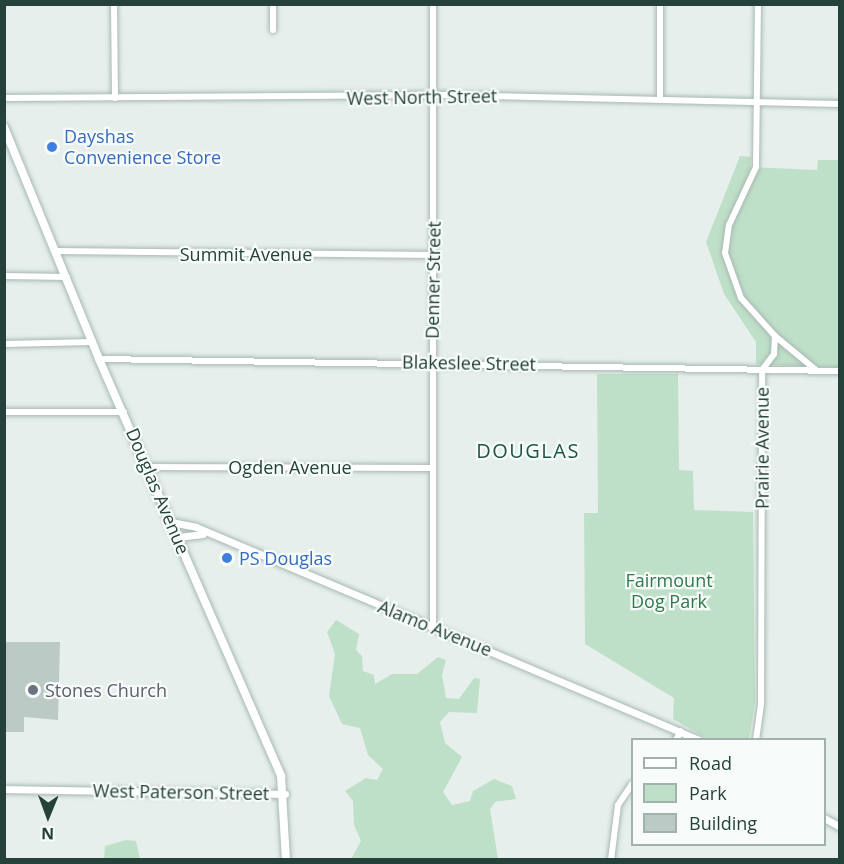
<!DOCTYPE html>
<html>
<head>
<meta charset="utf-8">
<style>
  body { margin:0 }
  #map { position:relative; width:844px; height:864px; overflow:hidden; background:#e6efeb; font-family:"Open Sans",sans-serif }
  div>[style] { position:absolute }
  .green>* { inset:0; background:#bfe0c8 }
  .building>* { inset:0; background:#bbcac4 }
  .roads { filter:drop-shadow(0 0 2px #a8b8b2) drop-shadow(0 0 2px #a8b8b2) }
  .minor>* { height:6px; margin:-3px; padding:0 3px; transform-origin:3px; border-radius:3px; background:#fff }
  .tertiary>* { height:7px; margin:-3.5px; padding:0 3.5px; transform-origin:3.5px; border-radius:3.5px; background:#fff }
  .secondary>* { height:8px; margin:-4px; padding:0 4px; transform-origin:4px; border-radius:4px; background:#fff }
  .dots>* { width:16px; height:16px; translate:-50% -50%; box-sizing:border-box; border:3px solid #f7fbf9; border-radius:50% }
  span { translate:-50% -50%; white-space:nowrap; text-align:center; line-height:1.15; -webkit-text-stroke:4.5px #f7fbf9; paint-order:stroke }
  .street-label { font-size:18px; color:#24423a }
  .shop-label { font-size:18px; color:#366cbe }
  .left { translate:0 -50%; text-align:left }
  .park-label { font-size:18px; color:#2d7a4b }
  .worship-label { font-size:18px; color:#5b616d }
  .neighbourhood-label { font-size:20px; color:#1f5548; letter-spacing:1.5px }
  .frame { position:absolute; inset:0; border:6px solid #24423a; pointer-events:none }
  .legend { position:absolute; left:631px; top:738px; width:195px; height:108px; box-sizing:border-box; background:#f7fbf9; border:2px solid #a3b1ad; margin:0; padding:8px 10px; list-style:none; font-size:18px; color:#24423a }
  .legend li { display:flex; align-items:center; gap:12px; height:30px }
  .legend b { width:30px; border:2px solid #a3b1ad }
  .north { position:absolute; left:18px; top:786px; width:60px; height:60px; -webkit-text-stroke:4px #f7fbf9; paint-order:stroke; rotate:181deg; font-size:16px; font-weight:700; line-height:24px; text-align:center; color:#24423a }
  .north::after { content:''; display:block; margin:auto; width:21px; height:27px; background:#24423a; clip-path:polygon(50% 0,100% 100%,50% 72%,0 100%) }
</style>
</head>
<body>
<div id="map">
  <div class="green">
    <div style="clip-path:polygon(740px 156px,751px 157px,750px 167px,817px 170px,818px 160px,839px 160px,839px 368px,756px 364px,756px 342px,724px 294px,706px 242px)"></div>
    <div style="clip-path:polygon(597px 374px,678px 374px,679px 470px,693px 471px,694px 510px,753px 512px,755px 702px,749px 739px,708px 739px,673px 719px,674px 698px,585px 644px,584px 513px,598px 513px)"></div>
    <div style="clip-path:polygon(336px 620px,359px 634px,356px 650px,362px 656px,363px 671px,374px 675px,375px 684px,392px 674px,417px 674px,438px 657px,446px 660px,442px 675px,446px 698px,459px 699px,474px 678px,480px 679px,477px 713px,449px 712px,440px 722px,445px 743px,462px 757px,443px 792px,452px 805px,470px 801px,473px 791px,494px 779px,512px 786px,516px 799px,495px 802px,490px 809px,498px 859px,351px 859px,361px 841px,354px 825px,353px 801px,345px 791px,366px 778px,377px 780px,383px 769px,368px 755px,360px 728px,342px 724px,329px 696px,335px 654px,327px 632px)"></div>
    <div style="clip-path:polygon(126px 840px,136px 841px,140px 859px,104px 859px,105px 846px)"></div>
  </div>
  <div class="building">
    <div style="clip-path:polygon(4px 642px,60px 642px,58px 720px,24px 717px,24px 732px,4px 732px)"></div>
  </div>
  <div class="roads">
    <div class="minor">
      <div style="left:114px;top:4px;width:94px;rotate:89.4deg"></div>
      <div style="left:273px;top:4px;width:26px;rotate:90deg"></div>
      <div style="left:4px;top:98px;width:439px;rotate:-0.4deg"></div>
      <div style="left:443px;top:95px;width:397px;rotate:1.3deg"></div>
      <div style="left:660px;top:99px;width:95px;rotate:-90deg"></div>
      <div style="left:57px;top:251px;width:377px;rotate:0.6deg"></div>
      <div style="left:4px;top:276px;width:63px;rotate:0.9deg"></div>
      <div style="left:775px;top:336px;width:53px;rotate:39.7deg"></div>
      <div style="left:4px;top:344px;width:89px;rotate:-1.3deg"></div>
      <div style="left:99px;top:359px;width:741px;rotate:0.93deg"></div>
      <div style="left:4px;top:412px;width:120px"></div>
      <div style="left:147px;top:467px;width:286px;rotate:0.2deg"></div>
      <div style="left:433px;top:627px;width:623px;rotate:-90deg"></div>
      <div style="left:676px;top:740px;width:10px;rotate:-61deg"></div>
      <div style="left:756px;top:740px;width:37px;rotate:-82deg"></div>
      <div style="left:761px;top:703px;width:333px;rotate:-89.8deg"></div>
      <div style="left:762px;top:370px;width:20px;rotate:-53deg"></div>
      <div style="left:774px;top:354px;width:18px;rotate:-87deg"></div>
      <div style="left:775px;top:336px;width:51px;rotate:-131.8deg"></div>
      <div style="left:741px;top:298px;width:48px;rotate:-109.6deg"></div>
      <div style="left:725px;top:253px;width:28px;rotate:-82deg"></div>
      <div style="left:729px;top:225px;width:64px;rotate:-65deg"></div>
      <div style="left:756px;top:167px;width:163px;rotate:-89.3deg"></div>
      <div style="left:611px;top:860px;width:55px;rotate:-82.7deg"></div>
      <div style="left:618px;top:805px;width:25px;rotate:-56deg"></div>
    </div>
    <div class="tertiary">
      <div style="left:171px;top:522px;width:25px;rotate:11deg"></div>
      <div style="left:196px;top:527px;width:546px;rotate:22.95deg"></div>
      <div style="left:178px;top:537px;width:25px;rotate:-7deg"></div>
      <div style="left:4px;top:789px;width:281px;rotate:1deg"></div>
      <div style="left:824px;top:818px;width:18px;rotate:29deg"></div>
    </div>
    <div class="secondary">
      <div style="left:4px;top:127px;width:251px;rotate:67.7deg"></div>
      <div style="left:99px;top:359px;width:455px;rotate:66.4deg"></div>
      <div style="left:281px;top:776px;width:84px;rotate:86.6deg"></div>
    </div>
  </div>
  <div class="dots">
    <div style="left:52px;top:147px;background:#3f7fe0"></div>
    <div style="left:227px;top:558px;background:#3f7fe0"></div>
    <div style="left:33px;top:690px;background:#6b7280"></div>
  </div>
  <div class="street-label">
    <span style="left:422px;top:97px;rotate:-1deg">West North Street</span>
    <span style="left:246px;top:254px">Summit Avenue</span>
    <span style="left:433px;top:280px;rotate:-89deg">Denner Street</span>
    <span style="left:469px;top:363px;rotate:1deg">Blakeslee Street</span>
    <span style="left:762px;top:448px;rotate:-90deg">Prairie Avenue</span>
    <span style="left:290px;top:467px">Ogden Avenue</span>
    <span style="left:158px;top:491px;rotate:67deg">Douglas Avenue</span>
    <span style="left:435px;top:628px;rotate:22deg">Alamo Avenue</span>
    <span style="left:181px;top:792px;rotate:1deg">West Paterson Street</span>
  </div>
  <div class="shop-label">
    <span class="left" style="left:64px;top:147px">Dayshas<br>Convenience Store</span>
    <span class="left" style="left:239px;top:558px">PS Douglas</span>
  </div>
  <div class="park-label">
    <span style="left:669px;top:591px">Fairmount<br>Dog Park</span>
  </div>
  <div class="worship-label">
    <span class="left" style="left:45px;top:690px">Stones Church</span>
  </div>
  <div class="neighbourhood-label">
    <span style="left:528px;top:450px">DOUGLAS</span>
  </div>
  <div class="frame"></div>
  <ul class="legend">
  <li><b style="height:8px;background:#fff"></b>Road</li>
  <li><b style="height:16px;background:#bfe0c8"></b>Park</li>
  <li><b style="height:16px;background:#bbcac4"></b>Building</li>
  </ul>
  <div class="north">N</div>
</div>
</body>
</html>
